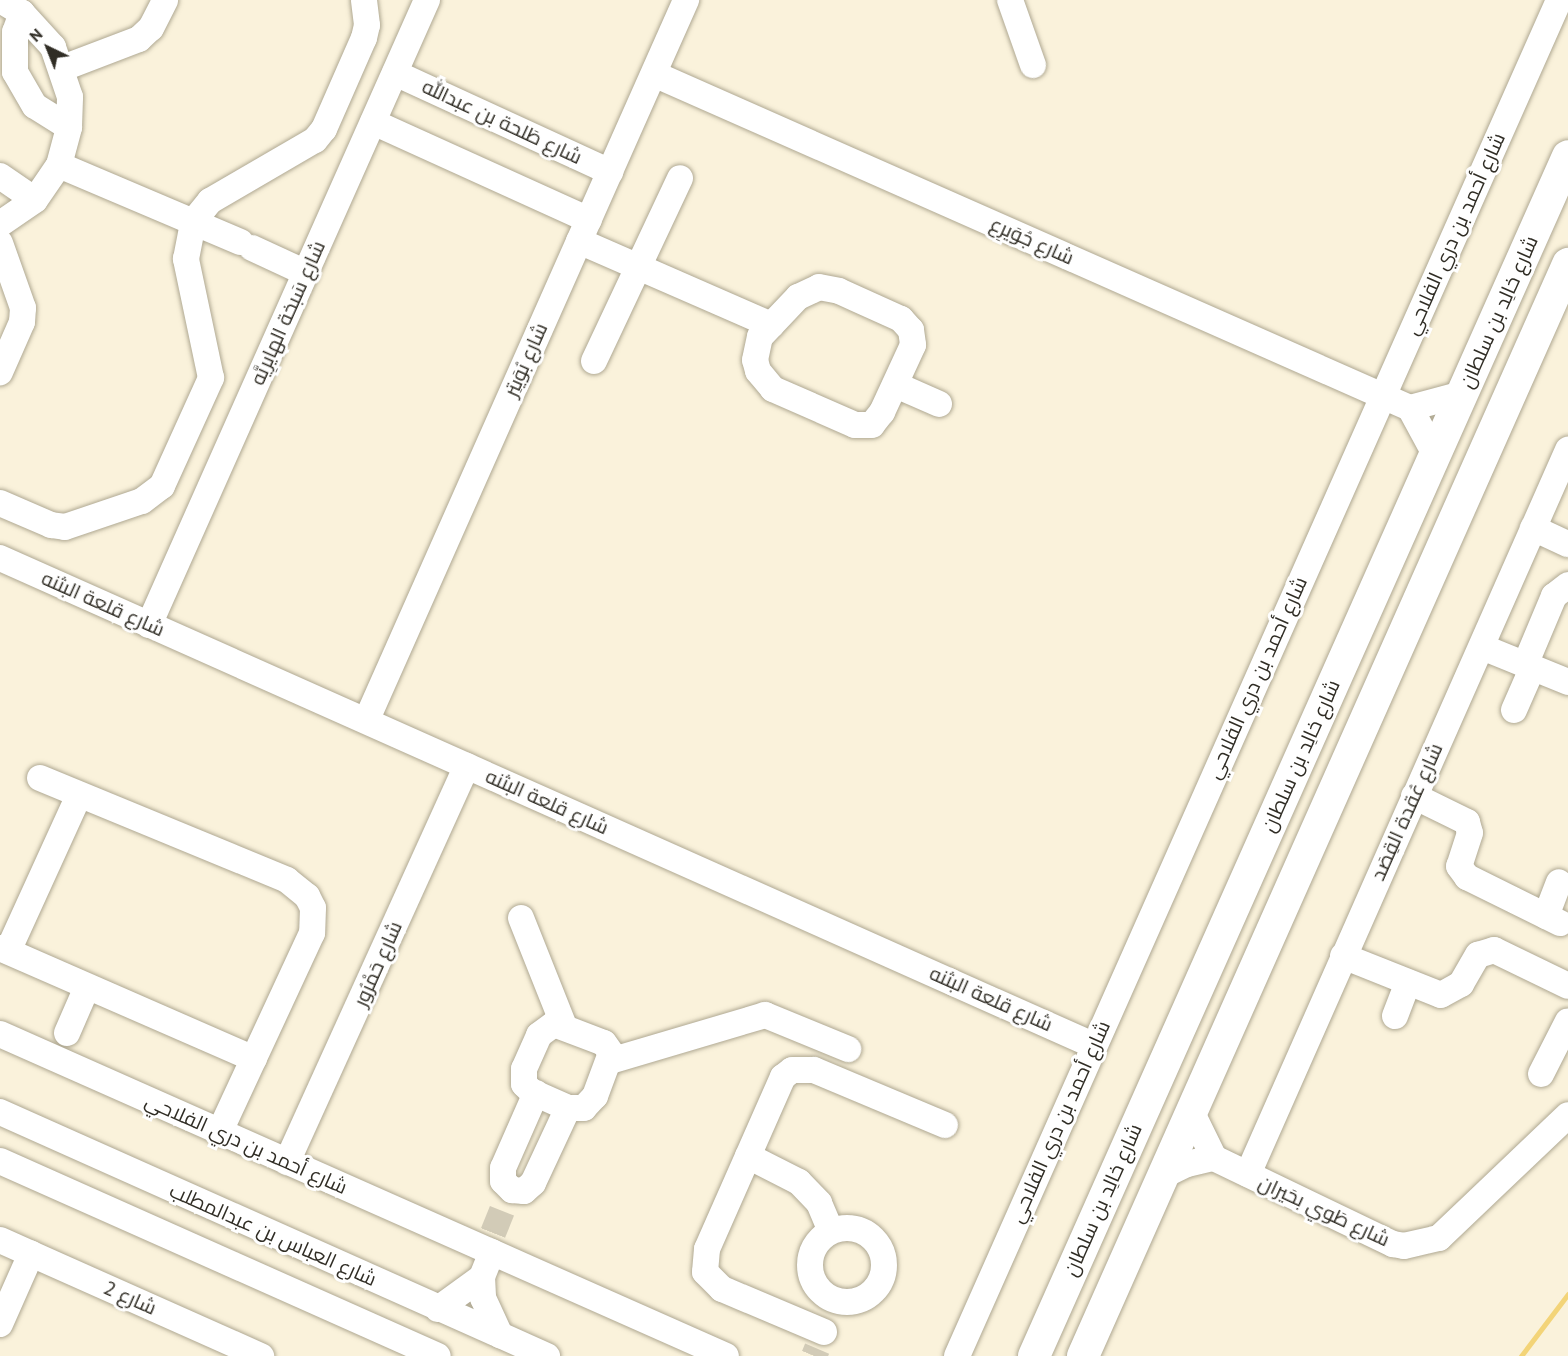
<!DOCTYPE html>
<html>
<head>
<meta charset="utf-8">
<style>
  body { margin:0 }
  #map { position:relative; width:1568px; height:1356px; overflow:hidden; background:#faf2db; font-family:"PT Sans",Cairo,sans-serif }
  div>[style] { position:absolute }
  .stream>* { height:5px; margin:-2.5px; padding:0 2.5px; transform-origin:2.5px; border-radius:2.5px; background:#f3d478 }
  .minor-tunnel>* { height:26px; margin-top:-13px; transform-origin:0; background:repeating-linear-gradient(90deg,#d2cbb7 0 26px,transparent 0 39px) }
  .roads { filter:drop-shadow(0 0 2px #afa892) drop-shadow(0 0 2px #afa892) }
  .minor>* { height:26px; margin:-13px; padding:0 13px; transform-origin:13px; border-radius:13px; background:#fff }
  .minor>.ring { margin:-13px; padding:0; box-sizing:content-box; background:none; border:26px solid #fff; border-radius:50% }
  .major>* { height:32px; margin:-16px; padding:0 16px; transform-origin:16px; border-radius:16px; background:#fff }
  span { translate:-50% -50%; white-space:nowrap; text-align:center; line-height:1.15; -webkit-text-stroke:6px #fff; paint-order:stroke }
  .street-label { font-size:20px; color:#302d25 }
  .north { position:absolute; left:18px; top:18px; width:60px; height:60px; -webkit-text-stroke:4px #fff; paint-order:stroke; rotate:317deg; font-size:16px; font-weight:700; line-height:24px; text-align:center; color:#302d25 }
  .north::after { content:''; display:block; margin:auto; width:21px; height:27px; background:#302d25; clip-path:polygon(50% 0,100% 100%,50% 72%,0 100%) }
</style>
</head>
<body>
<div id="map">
  <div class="stream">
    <div style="left:1521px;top:1356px;width:78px;rotate:-52.8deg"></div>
  </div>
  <div class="minor-tunnel">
    <div style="left:493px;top:1233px;width:24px;rotate:-68deg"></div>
    <div style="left:814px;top:1356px;width:8px;rotate:-67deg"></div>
  </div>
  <div class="roads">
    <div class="minor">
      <div style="left:1010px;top:0;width:69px;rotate:70.5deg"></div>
      <div style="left:22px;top:13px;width:20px;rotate:110deg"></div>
      <div style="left:15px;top:32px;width:40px;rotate:90deg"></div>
      <div style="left:15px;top:72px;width:39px;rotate:60deg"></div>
      <div style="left:35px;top:106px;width:40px;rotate:32deg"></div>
      <div style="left:63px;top:68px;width:81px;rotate:-20.9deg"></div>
      <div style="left:139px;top:39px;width:16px;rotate:-43deg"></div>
      <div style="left:151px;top:28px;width:31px;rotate:-63deg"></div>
      <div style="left:395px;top:73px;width:237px;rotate:24.7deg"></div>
      <div style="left:654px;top:74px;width:826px;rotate:23.84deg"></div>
      <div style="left:1410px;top:408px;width:52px;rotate:61.5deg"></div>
      <div style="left:373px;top:122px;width:237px;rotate:24.4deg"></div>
      <div style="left:59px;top:165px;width:197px;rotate:23deg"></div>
      <div style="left:0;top:176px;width:42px;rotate:34.4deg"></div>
      <div style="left:0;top:224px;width:42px;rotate:-34.4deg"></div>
      <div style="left:35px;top:200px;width:42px;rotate:-55.6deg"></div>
      <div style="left:59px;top:165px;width:39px;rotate:-75deg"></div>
      <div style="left:69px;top:127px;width:30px;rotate:-88deg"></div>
      <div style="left:70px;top:97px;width:53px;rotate:-108.8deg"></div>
      <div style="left:53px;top:47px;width:46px;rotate:-132.4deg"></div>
      <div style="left:22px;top:13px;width:26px;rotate:-149deg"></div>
      <div style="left:579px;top:241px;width:210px;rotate:23.6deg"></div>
      <div style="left:0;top:243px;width:69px;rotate:70.5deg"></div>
      <div style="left:23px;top:308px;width:14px;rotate:94deg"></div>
      <div style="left:22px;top:322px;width:55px;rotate:113.7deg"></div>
      <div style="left:252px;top:248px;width:60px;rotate:24.8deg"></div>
      <div style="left:819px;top:287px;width:20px;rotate:11deg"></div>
      <div style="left:839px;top:291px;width:68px;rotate:24.3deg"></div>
      <div style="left:901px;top:319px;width:15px;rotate:48deg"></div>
      <div style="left:911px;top:330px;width:15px;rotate:82deg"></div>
      <div style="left:913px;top:345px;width:74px;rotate:114.8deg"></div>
      <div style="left:882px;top:412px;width:16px;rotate:128deg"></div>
      <div style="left:872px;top:425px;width:17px;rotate:180deg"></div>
      <div style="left:855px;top:425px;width:90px;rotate:-156.3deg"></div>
      <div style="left:773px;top:389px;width:23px;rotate:-130deg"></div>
      <div style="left:758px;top:371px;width:11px;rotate:-105deg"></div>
      <div style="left:755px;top:360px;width:24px;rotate:-78deg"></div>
      <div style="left:760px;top:337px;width:55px;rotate:-46.5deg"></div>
      <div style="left:798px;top:297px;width:23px;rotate:-25deg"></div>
      <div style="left:594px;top:361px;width:202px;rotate:-64.8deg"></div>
      <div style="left:896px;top:385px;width:47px;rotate:23.8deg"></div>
      <div style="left:1410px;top:408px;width:54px;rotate:-15.1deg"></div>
      <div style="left:0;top:503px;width:56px;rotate:23.3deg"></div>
      <div style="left:51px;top:525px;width:14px;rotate:8deg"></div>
      <div style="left:65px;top:527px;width:81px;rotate:-18.7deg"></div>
      <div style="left:142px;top:501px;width:25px;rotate:-37deg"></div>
      <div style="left:162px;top:486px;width:119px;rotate:-65.6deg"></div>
      <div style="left:211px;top:378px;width:122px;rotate:-101.9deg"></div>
      <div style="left:186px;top:259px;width:38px;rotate:-79deg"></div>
      <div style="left:193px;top:222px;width:27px;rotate:-51deg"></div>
      <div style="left:210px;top:201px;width:121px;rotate:-30.2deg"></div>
      <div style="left:315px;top:140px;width:14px;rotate:-51deg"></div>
      <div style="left:324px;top:129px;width:99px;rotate:-66.3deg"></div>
      <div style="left:364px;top:38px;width:13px;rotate:-77deg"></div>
      <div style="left:367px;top:25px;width:25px;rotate:-97deg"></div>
      <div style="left:1533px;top:528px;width:38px;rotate:25deg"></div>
      <div style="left:0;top:558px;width:1197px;rotate:24.02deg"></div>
      <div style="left:149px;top:625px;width:684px;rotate:-66.02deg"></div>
      <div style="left:1482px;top:647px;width:93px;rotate:22.1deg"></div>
      <div style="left:1525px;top:665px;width:75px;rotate:-67.2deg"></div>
      <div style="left:1554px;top:596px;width:18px;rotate:-38deg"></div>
      <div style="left:1514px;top:710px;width:45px;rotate:-66.3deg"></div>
      <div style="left:367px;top:719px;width:787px;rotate:-66.07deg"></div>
      <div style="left:40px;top:778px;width:267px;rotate:22.4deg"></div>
      <div style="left:287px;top:880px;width:26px;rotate:39deg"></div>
      <div style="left:307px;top:896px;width:13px;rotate:63deg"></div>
      <div style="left:313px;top:908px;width:25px;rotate:92deg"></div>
      <div style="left:312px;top:933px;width:221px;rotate:114.9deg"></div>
      <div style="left:1414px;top:796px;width:59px;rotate:26.1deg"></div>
      <div style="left:1467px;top:822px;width:11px;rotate:75deg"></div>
      <div style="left:1470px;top:833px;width:35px;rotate:108deg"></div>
      <div style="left:1459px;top:866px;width:14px;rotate:54deg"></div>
      <div style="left:1467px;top:877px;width:104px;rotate:26.3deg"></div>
      <div style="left:1546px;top:916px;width:36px;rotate:-69deg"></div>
      <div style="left:521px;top:918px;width:116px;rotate:68.3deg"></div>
      <div style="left:0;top:948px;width:277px;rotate:23.6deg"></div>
      <div style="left:8px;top:951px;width:171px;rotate:-65.5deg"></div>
      <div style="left:1343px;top:956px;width:105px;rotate:21.7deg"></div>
      <div style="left:1441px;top:995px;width:23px;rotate:-29deg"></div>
      <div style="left:1461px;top:984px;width:34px;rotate:-60deg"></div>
      <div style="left:1478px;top:955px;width:17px;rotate:-17deg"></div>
      <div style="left:1494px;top:950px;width:82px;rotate:25.9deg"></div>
      <div style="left:1395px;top:1016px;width:36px;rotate:-69deg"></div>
      <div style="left:554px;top:1024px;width:53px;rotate:20.8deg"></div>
      <div style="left:604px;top:1043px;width:12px;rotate:55deg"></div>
      <div style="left:611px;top:1053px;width:46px;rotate:110.4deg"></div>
      <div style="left:595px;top:1096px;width:16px;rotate:133deg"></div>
      <div style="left:584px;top:1108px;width:16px;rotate:180deg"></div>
      <div style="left:568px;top:1108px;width:39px;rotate:-156deg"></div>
      <div style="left:532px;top:1092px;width:11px;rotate:-135deg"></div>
      <div style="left:524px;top:1084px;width:15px;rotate:-90deg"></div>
      <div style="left:524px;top:1069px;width:37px;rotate:-66deg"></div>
      <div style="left:539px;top:1035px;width:19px;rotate:-36deg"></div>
      <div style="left:67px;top:1033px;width:50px;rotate:-66.5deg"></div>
      <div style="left:0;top:1034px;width:794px;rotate:23.92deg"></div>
      <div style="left:610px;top:1061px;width:162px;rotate:-16.5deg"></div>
      <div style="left:765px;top:1015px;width:90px;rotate:22.3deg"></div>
      <div style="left:1541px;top:1074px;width:59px;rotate:-63deg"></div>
      <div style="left:536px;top:1093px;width:82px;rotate:113.7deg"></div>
      <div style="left:503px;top:1168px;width:13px;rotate:90deg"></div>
      <div style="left:503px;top:1181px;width:13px;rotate:45deg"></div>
      <div style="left:512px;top:1190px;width:12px;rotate:5deg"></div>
      <div style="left:524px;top:1191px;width:12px;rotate:-42deg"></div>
      <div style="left:533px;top:1183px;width:83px;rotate:-65deg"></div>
      <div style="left:0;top:1112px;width:599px;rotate:24.04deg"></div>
      <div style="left:1192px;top:1113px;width:50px;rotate:63.9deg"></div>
      <div style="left:1214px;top:1158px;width:199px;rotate:25.7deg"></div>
      <div style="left:1393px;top:1244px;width:11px;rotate:10deg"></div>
      <div style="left:1404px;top:1246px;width:36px;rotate:-13deg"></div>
      <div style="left:1439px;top:1238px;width:178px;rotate:-43.6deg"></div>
      <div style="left:748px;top:1156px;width:57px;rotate:27deg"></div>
      <div style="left:799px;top:1182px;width:29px;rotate:46deg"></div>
      <div style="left:819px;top:1203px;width:30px;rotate:67deg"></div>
      <div style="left:0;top:1161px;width:479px;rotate:24deg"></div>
      <div style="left:287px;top:1162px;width:435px;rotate:-65.6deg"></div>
      <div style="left:1248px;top:1174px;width:792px;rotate:-66.16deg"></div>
      <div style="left:1162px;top:1176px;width:28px;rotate:-26deg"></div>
      <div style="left:1187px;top:1164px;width:28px;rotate:-13deg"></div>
      <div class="ring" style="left:810px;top:1228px;width:48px;height:48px"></div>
      <div style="left:0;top:1240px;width:286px;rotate:24deg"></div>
      <div style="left:492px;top:1252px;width:27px;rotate:112deg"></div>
      <div style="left:482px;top:1277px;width:21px;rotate:87deg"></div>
      <div style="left:483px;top:1298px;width:41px;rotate:65.3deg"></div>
      <div style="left:438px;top:1309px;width:54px;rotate:-36deg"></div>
      <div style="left:0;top:1324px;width:77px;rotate:-66.1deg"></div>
      <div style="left:824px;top:1332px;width:111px;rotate:-157.1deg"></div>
      <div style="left:722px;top:1289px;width:24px;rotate:-135deg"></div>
      <div style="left:705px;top:1272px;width:23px;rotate:-85deg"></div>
      <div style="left:707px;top:1249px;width:188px;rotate:-66.2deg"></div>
      <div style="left:783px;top:1077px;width:11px;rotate:-38deg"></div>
      <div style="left:792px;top:1070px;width:22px"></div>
      <div style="left:814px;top:1070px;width:142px;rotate:22.8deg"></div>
      <div style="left:957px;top:1356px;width:1484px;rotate:-66.06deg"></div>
    </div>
    <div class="major">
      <div style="left:1034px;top:1356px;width:1313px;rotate:-66.01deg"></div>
      <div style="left:1083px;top:1356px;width:1195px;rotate:-66.05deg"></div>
    </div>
  </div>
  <div class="street-label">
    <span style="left:502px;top:122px;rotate:25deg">شارع طَلحة بن عبدالله</span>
    <span style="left:1455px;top:234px;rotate:-66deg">شارع أحمد بن دري الفلاحي</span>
    <span style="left:1032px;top:241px;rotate:24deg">شارع جُوَيرِع</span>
    <span style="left:1499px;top:312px;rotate:-66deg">شارع خالِد بن سلطان</span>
    <span style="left:288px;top:313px;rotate:-66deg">شارع سَبخة الهايرِيَّه</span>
    <span style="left:526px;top:360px;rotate:-66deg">شارع بُوَيتِر</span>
    <span style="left:103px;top:604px;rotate:24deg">شارع قلعة البثنه</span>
    <span style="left:1257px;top:678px;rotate:-66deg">شارع أحمد بن دري الفلاحي</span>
    <span style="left:1301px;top:756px;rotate:-66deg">شارع خالِد بن سلطان</span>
    <span style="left:547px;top:802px;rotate:24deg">شارع قلعة البثنه</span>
    <span style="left:1407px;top:812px;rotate:-66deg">شارع عُقدة القِصَد</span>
    <span style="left:378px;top:964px;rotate:-66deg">شارع حَمْرُور</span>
    <span style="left:991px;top:999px;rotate:24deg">شارع قلعة البثنه</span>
    <span style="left:1060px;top:1122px;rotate:-66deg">شارع أحمد بن دري الفلاحي</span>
    <span style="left:246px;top:1144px;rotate:24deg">شارع أحمد بن دري الفلاحي</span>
    <span style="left:1103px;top:1200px;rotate:-66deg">شارع خالِد بن سلطان</span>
    <span style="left:1324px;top:1211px;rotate:25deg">شارع طَوي بحَيران</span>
    <span style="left:273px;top:1235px;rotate:24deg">شارع العباس بن عبدالمطلب</span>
    <span style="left:130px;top:1298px;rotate:24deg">شارع 2</span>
  </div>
  <div class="north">N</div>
</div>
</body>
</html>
